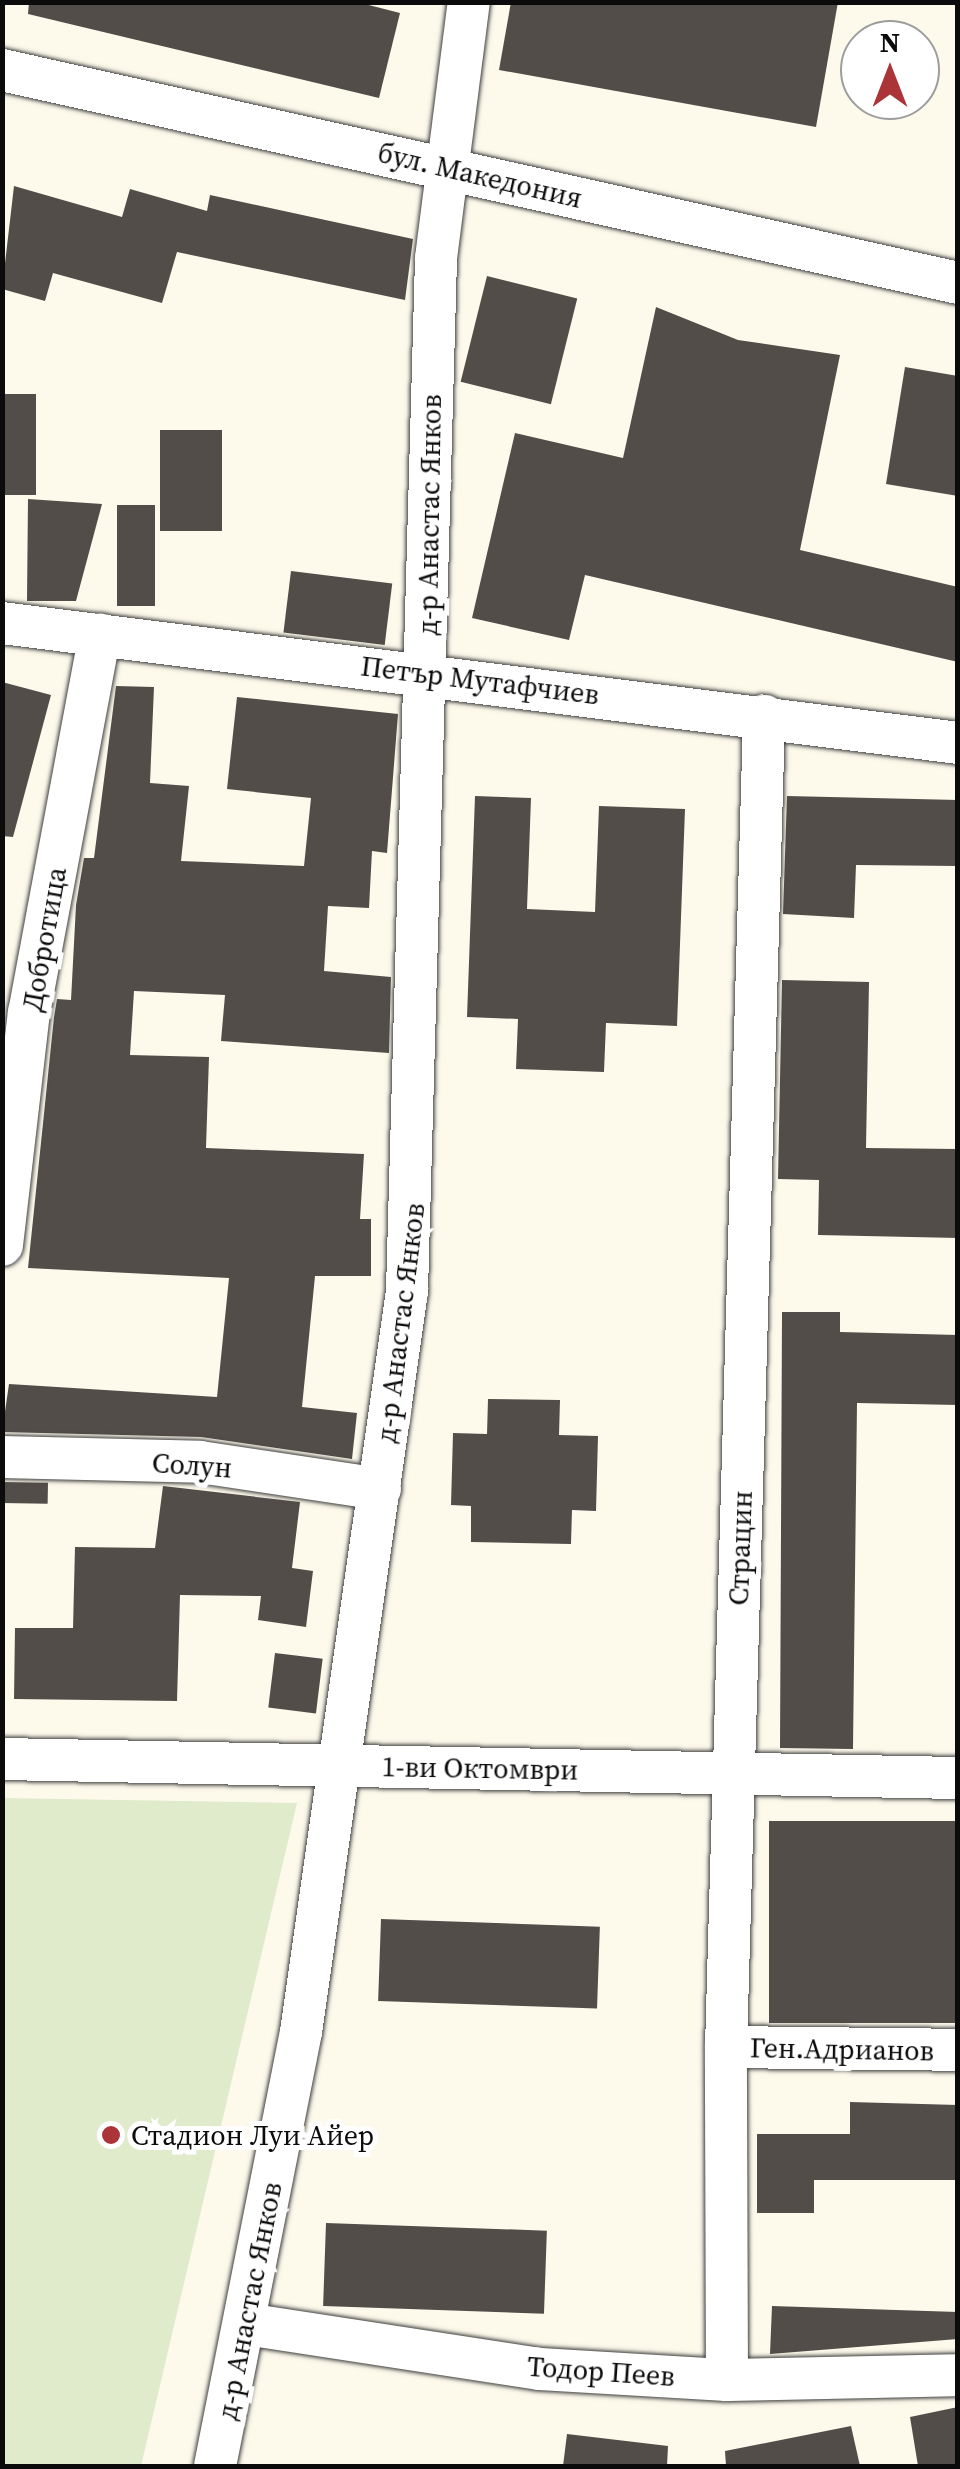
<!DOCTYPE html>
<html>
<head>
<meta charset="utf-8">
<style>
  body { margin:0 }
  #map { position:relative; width:960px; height:2469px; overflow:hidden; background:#fdfaec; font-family:"Source Serif 4",serif }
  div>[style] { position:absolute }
  .pitch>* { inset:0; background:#dfebcb }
  .building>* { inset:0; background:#534d49; transform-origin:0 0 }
  .roads { filter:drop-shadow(0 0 2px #3e3e3e) drop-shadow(0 0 2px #3e3e3e) }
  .minor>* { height:42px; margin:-21px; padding:0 21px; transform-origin:21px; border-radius:21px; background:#fff }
  .dots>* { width:28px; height:28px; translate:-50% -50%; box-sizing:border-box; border:5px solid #fff; border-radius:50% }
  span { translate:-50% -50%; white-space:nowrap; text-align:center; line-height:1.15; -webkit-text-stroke:10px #fff; paint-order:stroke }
  .street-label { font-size:28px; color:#0b0b0b }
  .poi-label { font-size:28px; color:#0b0b0b }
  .left { translate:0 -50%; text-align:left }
  .frame { position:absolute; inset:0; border:5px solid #0b0b0b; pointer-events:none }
  .north { position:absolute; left:840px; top:20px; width:100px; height:100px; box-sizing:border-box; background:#fff; border:2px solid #9d9d9d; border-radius:50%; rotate:0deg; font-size:28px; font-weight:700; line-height:40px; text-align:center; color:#0b0b0b }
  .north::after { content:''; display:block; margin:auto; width:35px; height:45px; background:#aa3437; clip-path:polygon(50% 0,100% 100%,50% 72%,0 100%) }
</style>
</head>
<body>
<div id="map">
  <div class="pitch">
    <div style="clip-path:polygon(3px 1798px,297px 1803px,141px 2466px,3px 2466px)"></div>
  </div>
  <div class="building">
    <div style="clip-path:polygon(29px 2px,357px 2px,400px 13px,379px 98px,28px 14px)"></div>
    <div style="clip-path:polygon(511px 2px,838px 2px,816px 127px,499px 70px)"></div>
    <div style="clip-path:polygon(14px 186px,122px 217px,130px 189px,207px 211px,210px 195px,413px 239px,405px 300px,177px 252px,162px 303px,53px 273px,45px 301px,2px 289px)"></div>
    <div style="left:487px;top:276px;width:93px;height:109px;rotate:14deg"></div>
    <div style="clip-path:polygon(656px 307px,738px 340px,840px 355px,800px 550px,958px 587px,958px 662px,585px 575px,569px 640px,472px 618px,515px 433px,623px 458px)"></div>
    <div style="clip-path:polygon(905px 367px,958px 376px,958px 496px,886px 484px)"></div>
    <div style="left:2px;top:394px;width:34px;height:101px"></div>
    <div style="left:160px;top:430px;width:62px;height:101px"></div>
    <div style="clip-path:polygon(28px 499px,102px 504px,76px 601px,27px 601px)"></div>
    <div style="left:117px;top:505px;width:38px;height:101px"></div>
    <div style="left:291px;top:571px;width:102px;height:62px;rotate:7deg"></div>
    <div style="clip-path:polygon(2px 682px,51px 695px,13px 837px,2px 836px)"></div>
    <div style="clip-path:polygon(116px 686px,154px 687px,150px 783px,189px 786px,181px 861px,304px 866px,311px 798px,227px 789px,237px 697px,398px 714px,387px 853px,372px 851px,369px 908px,328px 906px,324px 971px,391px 977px,389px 1053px,221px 1041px,225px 995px,134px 991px,130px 1055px,209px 1057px,206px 1148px,364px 1154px,360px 1219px,371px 1219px,371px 1276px,315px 1276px,302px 1407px,357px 1413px,352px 1459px,201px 1437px,2px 1432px,9px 1384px,217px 1397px,229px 1278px,28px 1268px,54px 1017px,57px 999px,71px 1000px,76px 905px,84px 858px,94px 858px)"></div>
    <div style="clip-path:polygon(475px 796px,531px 798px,527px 909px,595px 912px,599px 806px,685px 809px,677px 1026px,606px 1023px,604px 1072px,516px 1069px,518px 1019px,467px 1017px)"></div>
    <div style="clip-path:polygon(787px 796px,958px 800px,958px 866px,856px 865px,854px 918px,783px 914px)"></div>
    <div style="clip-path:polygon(782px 980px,869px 982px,866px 1148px,958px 1149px,958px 1238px,818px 1235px,819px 1180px,778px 1179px)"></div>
    <div style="clip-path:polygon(782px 1312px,840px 1312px,840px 1332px,958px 1335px,958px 1405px,857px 1403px,853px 1749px,780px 1748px)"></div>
    <div style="clip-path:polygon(488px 1399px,560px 1400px,559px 1435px,598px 1436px,596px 1511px,572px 1510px,571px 1544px,471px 1542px,471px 1506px,451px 1505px,453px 1433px,487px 1434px)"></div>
    <div style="left:2px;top:1482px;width:46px;height:21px;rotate:1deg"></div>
    <div style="clip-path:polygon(163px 1486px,300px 1502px,292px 1568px,313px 1571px,306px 1627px,258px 1620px,261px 1596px,180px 1595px,177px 1701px,14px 1699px,15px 1628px,73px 1628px,75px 1547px,155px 1548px)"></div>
    <div style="left:275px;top:1653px;width:48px;height:55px;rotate:7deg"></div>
    <div style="left:769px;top:1821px;width:189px;height:202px"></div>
    <div style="left:381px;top:1919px;width:219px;height:82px;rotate:2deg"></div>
    <div style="clip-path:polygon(850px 2102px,958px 2105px,958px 2180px,814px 2180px,814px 2213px,757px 2213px,757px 2134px,850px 2134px)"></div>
    <div style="left:326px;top:2223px;width:221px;height:83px;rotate:2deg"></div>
    <div style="clip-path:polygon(772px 2306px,958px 2312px,958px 2339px,770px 2354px)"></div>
    <div style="clip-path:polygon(958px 2407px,958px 2466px,918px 2466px,910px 2417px)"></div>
    <div style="clip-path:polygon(851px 2426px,860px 2466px,726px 2466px,725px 2451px)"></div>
    <div style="clip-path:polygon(567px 2434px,668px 2446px,667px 2466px,563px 2466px)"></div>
  </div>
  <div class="roads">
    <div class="minor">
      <div style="left:2px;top:70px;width:979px;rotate:12.56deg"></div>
      <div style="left:2px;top:623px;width:964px;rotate:7.15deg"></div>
      <div style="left:2px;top:1245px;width:234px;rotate:-83.4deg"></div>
      <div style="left:29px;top:1013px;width:385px;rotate:-79.4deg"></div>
      <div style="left:2px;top:1457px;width:198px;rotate:1.4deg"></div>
      <div style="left:200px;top:1462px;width:182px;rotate:8.5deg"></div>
      <div style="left:2px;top:1759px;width:956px;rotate:1.14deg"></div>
      <div style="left:726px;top:2047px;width:232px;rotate:0.7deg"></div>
      <div style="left:246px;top:2324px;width:297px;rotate:8.7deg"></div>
      <div style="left:540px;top:2369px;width:187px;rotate:3.4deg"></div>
      <div style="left:727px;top:2380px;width:231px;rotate:-1.2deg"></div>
      <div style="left:727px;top:2380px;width:333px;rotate:-90.2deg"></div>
      <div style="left:726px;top:2047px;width:1332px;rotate:-88.36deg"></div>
      <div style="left:215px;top:2466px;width:442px;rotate:-78.8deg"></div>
      <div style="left:301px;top:2032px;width:749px;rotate:-81.86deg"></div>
      <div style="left:407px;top:1291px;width:1033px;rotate:-88.39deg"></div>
      <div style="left:436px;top:258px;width:258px;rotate:-82.7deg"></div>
    </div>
  </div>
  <div class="dots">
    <div style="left:111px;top:2135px;background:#aa3437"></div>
  </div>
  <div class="street-label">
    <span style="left:480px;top:175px;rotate:13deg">бул. Македония</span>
    <span style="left:429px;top:515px;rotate:-89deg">д-р Анастас Янков</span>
    <span style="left:480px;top:680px;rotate:7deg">Петър Мутафчиев</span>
    <span style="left:44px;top:939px;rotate:-80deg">Добротица</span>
    <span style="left:400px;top:1323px;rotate:-83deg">д-р Анастас Янков</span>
    <span style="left:192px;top:1465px;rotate:4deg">Солун</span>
    <span style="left:740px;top:1548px;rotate:-88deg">Страцин</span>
    <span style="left:480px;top:1768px;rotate:1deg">1-ви Октомври</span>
    <span style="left:842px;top:2049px;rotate:1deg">Ген.Адрианов</span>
    <span style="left:249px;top:2301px;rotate:-79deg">д-р Анастас Янков</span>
    <span style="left:601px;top:2371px;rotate:4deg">Тодор Пеев</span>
  </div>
  <div class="poi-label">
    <span class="left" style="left:131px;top:2135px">Стадион Луи Айер</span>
  </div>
  <div class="frame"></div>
  <div class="north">N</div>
</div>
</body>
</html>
